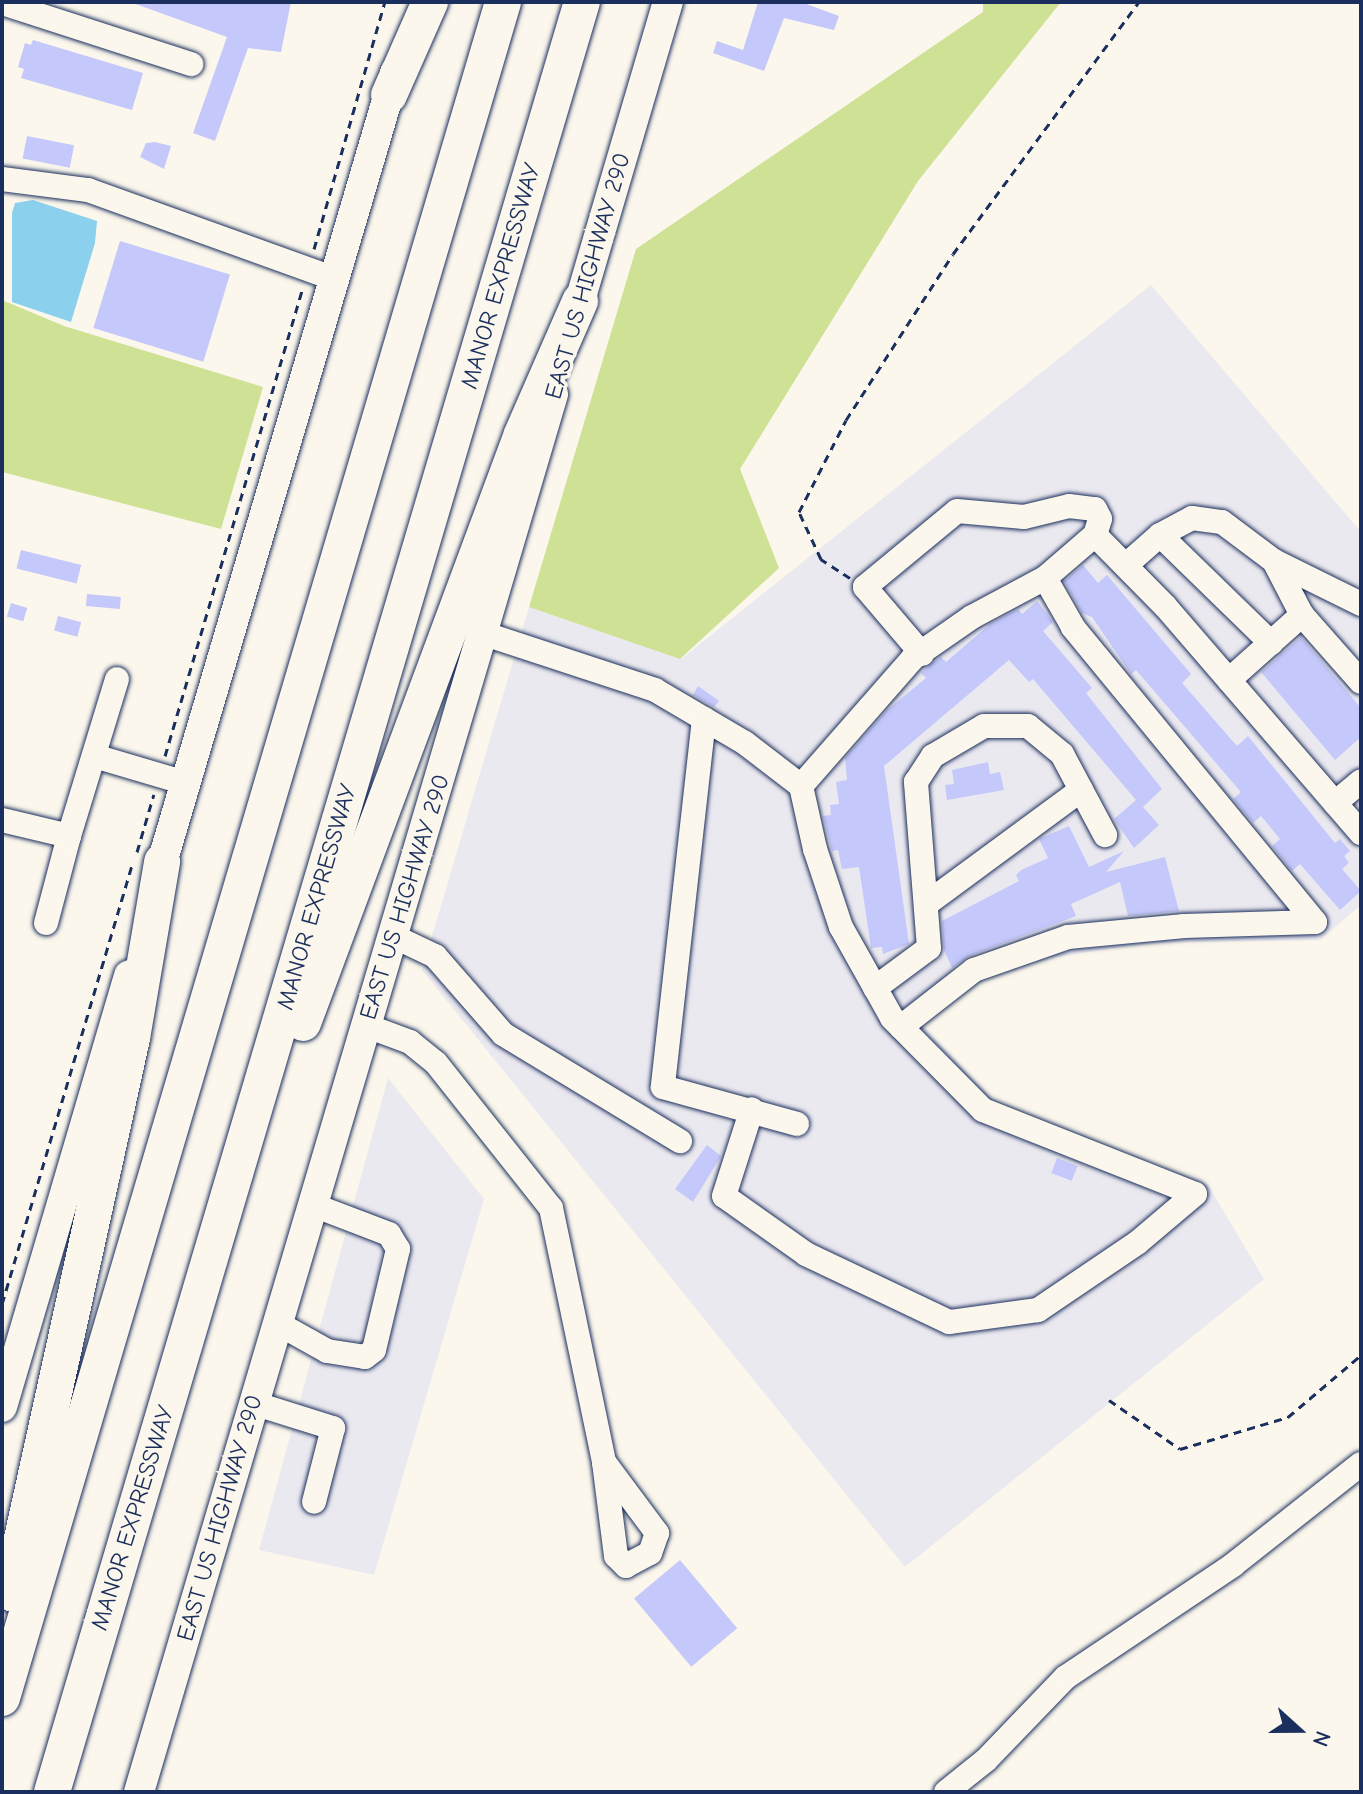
<!DOCTYPE html>
<html>
<head>
<meta charset="utf-8">
<style>
  body { margin:0 }
  #map { position:relative; width:1363px; height:1794px; overflow:hidden; background:#fbf7ec; font-family:"Comic Neue",sans-serif }
  div>[style] { position:absolute }
  .built>* { inset:0; background:#ebe9f0 }
  .green>* { inset:0; background:#cee195 }
  .water>* { inset:0; background:#8bd0ec }
  .building>* { inset:0; background:#c5c8fa; transform-origin:0 0 }
  .path>* { height:3px; margin-top:-1.5px; transform-origin:0; background:repeating-linear-gradient(90deg,#1b2f5e 0 8px,transparent 0 14px) }
  .roads { filter:drop-shadow(0 0 2px #1b2f5e) drop-shadow(0 0 2px #1b2f5e) }
  .minor>* { height:24px; margin:-12px; padding:0 12px; transform-origin:12px; border-radius:12px; background:#fbf7ec }
  .major>* { height:30px; margin:-15px; padding:0 15px; transform-origin:15px; border-radius:15px; background:#fbf7ec }
  .highway>* { height:36px; margin:-18px; padding:0 18px; transform-origin:18px; border-radius:18px; background:#fbf7ec }
  span { translate:-50% -50%; white-space:nowrap; text-align:center; line-height:1.15; -webkit-text-stroke:7px #fbf7ec; paint-order:stroke }
  .street-label { font-size:24px; color:#1b2f5e }
  .frame { position:absolute; inset:0; border:4px solid #1b2f5e; pointer-events:none }
  .north { position:absolute; left:1259px; top:1690px; width:80px; height:80px; -webkit-text-stroke:6px #fbf7ec; paint-order:stroke; rotate:111deg; font-size:22px; font-weight:700; line-height:32px; text-align:center; color:#1b2f5e }
  .north::after { content:''; display:block; margin:auto; width:28px; height:36px; background:#1b2f5e; clip-path:polygon(50% 0,100% 100%,50% 72%,0 100%) }
</style>
</head>
<body>
<div id="map">
  <div class="built">
    <div style="clip-path:polygon(1151px 285px,1361px 532px,1361px 905px,1320px 940px,1149px 943px,1049px 958px,969px 983px,920px 1023px,1001px 1108px,1208px 1185px,1264px 1279px,905px 1567px,422px 970px,529px 607px,681px 659px)"></div>
    <div style="clip-path:polygon(388px 1078px,484px 1199px,374px 1575px,259px 1550px)"></div>
  </div>
  <div class="green">
    <div style="clip-path:polygon(983px 2px,1061px 2px,918px 181px,740px 469px,779px 568px,680px 659px,529px 607px,636px 249px,983px 12px)"></div>
    <div style="clip-path:polygon(2px 300px,64px 326px,263px 387px,221px 529px,2px 472px)"></div>
  </div>
  <div class="water">
    <div style="clip-path:polygon(33px 200px,97px 221px,95px 243px,71px 322px,12px 302px,12px 213px,15px 203px)"></div>
  </div>
  <div class="building">
    <div style="clip-path:polygon(130px 2px,291px 2px,281px 52px,248px 48px,215px 141px,193px 133px,227px 37px)"></div>
    <div style="clip-path:polygon(758px 2px,801px 2px,839px 16px,834px 30px,784px 18px,764px 71px,713px 53px,717px 41px,743px 50px)"></div>
    <div style="clip-path:polygon(33px 40px,143px 73px,132px 110px,21px 78px,24px 69px,18px 67px,25px 43px,31px 45px)"></div>
    <div style="left:27px;top:136px;width:48px;height:23px;rotate:11deg"></div>
    <div style="clip-path:polygon(155px 142px,171px 146px,164px 169px,140px 157px,146px 143px)"></div>
    <div style="left:120px;top:241px;width:115px;height:91px;rotate:17deg"></div>
    <div style="left:21px;top:550px;width:62px;height:19px;rotate:14deg"></div>
    <div style="clip-path:polygon(1083px 565px,1098px 583px,1107px 575px,1191px 674px,1182px 683px,1237px 746px,1248px 736px,1335px 843px,1340px 839px,1350px 851px,1344px 856px,1349px 863px,1342px 869px,1361px 891px,1340px 910px,1300px 864px,1292px 871px,1272px 846px,1280px 839px,1261px 816px,1253px 823px,1233px 799px,1241px 792px,1136px 670px,1131px 674px,1092px 617px,1082px 613px,1064px 581px)"></div>
    <div style="left:87px;top:594px;width:34px;height:12px;rotate:5deg"></div>
    <div style="clip-path:polygon(1037px 601px,1053px 622px,1043px 631px,1092px 688px,1086px 693px,1162px 789px,1143px 807px,1159px 825px,1134px 848px,1114px 819px,1136px 800px,1033px 679px,1029px 682px,1009px 660px,884px 766px,909px 944px,883px 954px,882px 947px,871px 948px,859px 867px,842px 869px,838px 850px,832px 851px,823px 816px,831px 815px,830px 805px,839px 804px,836px 782px,847px 780px,845px 758px,886px 711px,926px 678px,921px 673px,935px 661px,941px 657px,946px 662px,990px 624px,1018px 609px,1022px 614px)"></div>
    <div style="left:11px;top:603px;width:17px;height:14px;rotate:17deg"></div>
    <div style="left:58px;top:616px;width:24px;height:15px;rotate:15deg"></div>
    <div style="clip-path:polygon(1301px 637px,1361px 708px,1361px 737px,1335px 760px,1261px 672px)"></div>
    <div style="clip-path:polygon(698px 686px,719px 701px,714px 707px,693px 695px)"></div>
    <div style="clip-path:polygon(988px 762px,990px 774px,1000px 772px,1004px 790px,947px 800px,945px 785px,954px 784px,952px 770px)"></div>
    <div style="clip-path:polygon(1069px 826px,1089px 867px,1124px 851px,1106px 872px,1165px 857px,1179px 911px,1128px 916px,1120px 882px,1071px 904px,1076px 916px,969px 956px,952px 968px,944px 950px,942px 921px,1019px 881px,1016px 875px,1021px 870px,1048px 858px,1039px 839px)"></div>
    <div style="clip-path:polygon(707px 1145px,721px 1156px,693px 1202px,675px 1189px)"></div>
    <div style="left:1057px;top:1158px;width:22px;height:16px;rotate:21deg"></div>
    <div style="left:680px;top:1560px;width:89px;height:60px;rotate:50deg"></div>
  </div>
  <div class="path">
    <div style="left:314px;top:249px;width:257px;rotate:-74deg"></div>
    <div style="left:850px;top:578px;width:35px;rotate:-147deg"></div>
    <div style="left:821px;top:559px;width:52px;rotate:-115.1deg"></div>
    <div style="left:799px;top:512px;width:103px;rotate:-62.9deg"></div>
    <div style="left:846px;top:420px;width:197px;rotate:-57.2deg"></div>
    <div style="left:953px;top:254px;width:313px;rotate:-53.6deg"></div>
    <div style="left:165px;top:756px;width:489px;rotate:-73.6deg"></div>
    <div style="left:137px;top:852px;width:60px;rotate:-73.7deg"></div>
    <div style="left:2px;top:1304px;width:460px;rotate:-73.5deg"></div>
    <div style="left:1109px;top:1400px;width:86px;rotate:34.6deg"></div>
    <div style="left:1180px;top:1449px;width:113px;rotate:-16.5deg"></div>
    <div style="left:1288px;top:1417px;width:96px;rotate:-40.3deg"></div>
  </div>
  <div class="roads">
    <div class="minor">
      <div style="left:2px;top:3px;width:199px;rotate:17.9deg"></div>
      <div style="left:2px;top:179px;width:87px;rotate:7.3deg"></div>
      <div style="left:88px;top:190px;width:263px;rotate:19.8deg"></div>
      <div style="left:1160px;top:535px;width:155px;rotate:44.2deg"></div>
      <div style="left:1274px;top:561px;width:61px;rotate:62.6deg"></div>
      <div style="left:1126px;top:565px;width:45px;rotate:-41.4deg"></div>
      <div style="left:1160px;top:535px;width:36px;rotate:-28deg"></div>
      <div style="left:1192px;top:518px;width:30px;rotate:8deg"></div>
      <div style="left:1222px;top:522px;width:65px;rotate:36.9deg"></div>
      <div style="left:1274px;top:561px;width:97px;rotate:26.3deg"></div>
      <div style="left:485px;top:634px;width:179px;rotate:18.2deg"></div>
      <div style="left:655px;top:690px;width:104px;rotate:30.5deg"></div>
      <div style="left:745px;top:743px;width:71px;rotate:37.5deg"></div>
      <div style="left:801px;top:786px;width:65px;rotate:77.5deg"></div>
      <div style="left:815px;top:849px;width:82px;rotate:71.6deg"></div>
      <div style="left:841px;top:927px;width:104px;rotate:60.7deg"></div>
      <div style="left:892px;top:1018px;width:129px;rotate:45.3deg"></div>
      <div style="left:983px;top:1110px;width:228px;rotate:21.6deg"></div>
      <div style="left:1195px;top:1194px;width:76px;rotate:139.8deg"></div>
      <div style="left:1137px;top:1243px;width:120px;rotate:145.9deg"></div>
      <div style="left:1038px;top:1310px;width:90px;rotate:172.3deg"></div>
      <div style="left:949px;top:1322px;width:158px;rotate:-154.6deg"></div>
      <div style="left:806px;top:1254px;width:100px;rotate:-144.7deg"></div>
      <div style="left:724px;top:1196px;width:91px;rotate:-72.2deg"></div>
      <div style="left:922px;top:654px;width:88px;rotate:-130.4deg"></div>
      <div style="left:865px;top:587px;width:119px;rotate:-39.6deg"></div>
      <div style="left:957px;top:511px;width:67px;rotate:5.1deg"></div>
      <div style="left:1024px;top:517px;width:46px;rotate:-13.7deg"></div>
      <div style="left:1069px;top:506px;width:26px;rotate:7deg"></div>
      <div style="left:1095px;top:509px;width:11px;rotate:63deg"></div>
      <div style="left:1100px;top:519px;width:17px;rotate:107deg"></div>
      <div style="left:1229px;top:680px;width:98px;rotate:-41.7deg"></div>
      <div style="left:1302px;top:615px;width:89px;rotate:48.6deg"></div>
      <div style="left:704px;top:719px;width:370px;rotate:96.4deg"></div>
      <div style="left:663px;top:1087px;width:139px;rotate:15.4deg"></div>
      <div style="left:94px;top:756px;width:96px;rotate:16.4deg"></div>
      <div style="left:801px;top:786px;width:170px;rotate:-48.8deg"></div>
      <div style="left:913px;top:658px;width:72px;rotate:-34.8deg"></div>
      <div style="left:972px;top:617px;width:83px;rotate:-28.1deg"></div>
      <div style="left:1045px;top:578px;width:66px;rotate:-40.7deg"></div>
      <div style="left:1095px;top:535px;width:100px;rotate:45.4deg"></div>
      <div style="left:1165px;top:606px;width:300px;rotate:49.2deg"></div>
      <div style="left:1335px;top:803px;width:34px;rotate:-40deg"></div>
      <div style="left:2px;top:820px;width:69px;rotate:13.4deg"></div>
      <div style="left:69px;top:836px;width:90px;rotate:104.8deg"></div>
      <div style="left:69px;top:836px;width:164px;rotate:-73deg"></div>
      <div style="left:929px;top:902px;width:189px;rotate:-36.4deg"></div>
      <div style="left:393px;top:936px;width:47px;rotate:25.5deg"></div>
      <div style="left:435px;top:956px;width:103px;rotate:48.9deg"></div>
      <div style="left:503px;top:1034px;width:207px;rotate:31.2deg"></div>
      <div style="left:875px;top:988px;width:67px;rotate:-36.5deg"></div>
      <div style="left:929px;top:948px;width:167px;rotate:-94.5deg"></div>
      <div style="left:916px;top:782px;width:31px;rotate:-57deg"></div>
      <div style="left:933px;top:756px;width:59px;rotate:-30.5deg"></div>
      <div style="left:984px;top:726px;width:44px"></div>
      <div style="left:1028px;top:726px;width:44px;rotate:39.5deg"></div>
      <div style="left:1062px;top:754px;width:92px;rotate:62deg"></div>
      <div style="left:367px;top:1026px;width:46px;rotate:20.4deg"></div>
      <div style="left:410px;top:1042px;width:33px;rotate:39deg"></div>
      <div style="left:436px;top:1063px;width:185px;rotate:51.6deg"></div>
      <div style="left:551px;top:1208px;width:259px;rotate:78.2deg"></div>
      <div style="left:604px;top:1462px;width:89px;rotate:53.3deg"></div>
      <div style="left:657px;top:1533px;width:21px;rotate:109deg"></div>
      <div style="left:650px;top:1553px;width:27px;rotate:152deg"></div>
      <div style="left:626px;top:1566px;width:14px;rotate:-135deg"></div>
      <div style="left:616px;top:1556px;width:95px;rotate:-97.3deg"></div>
      <div style="left:901px;top:1027px;width:93px;rotate:-38deg"></div>
      <div style="left:974px;top:970px;width:100px;rotate:-19.3deg"></div>
      <div style="left:1068px;top:937px;width:117px;rotate:-5.4deg"></div>
      <div style="left:1184px;top:926px;width:131px;rotate:-1.7deg"></div>
      <div style="left:1315px;top:922px;width:382px;rotate:-129.4deg"></div>
      <div style="left:1073px;top:627px;width:56px;rotate:-119.7deg"></div>
      <div style="left:277px;top:1323px;width:57px;rotate:29.2deg"></div>
      <div style="left:327px;top:1351px;width:38px;rotate:9deg"></div>
      <div style="left:365px;top:1357px;width:11px;rotate:-38deg"></div>
      <div style="left:374px;top:1350px;width:104px;rotate:-76.6deg"></div>
      <div style="left:398px;top:1249px;width:17px;rotate:-121deg"></div>
      <div style="left:389px;top:1234px;width:81px;rotate:-159.1deg"></div>
      <div style="left:253px;top:1403px;width:84px;rotate:17.4deg"></div>
      <div style="left:333px;top:1428px;width:76px;rotate:104.4deg"></div>
      <div style="left:946px;top:1792px;width:51px;rotate:-38.7deg"></div>
      <div style="left:986px;top:1760px;width:115px;rotate:-46.1deg"></div>
      <div style="left:1066px;top:1677px;width:201px;rotate:-33.8deg"></div>
      <div style="left:1233px;top:1565px;width:163px;rotate:-38.3deg"></div>
    </div>
    <div class="major">
      <div style="left:574px;top:321px;width:333px;rotate:-73.6deg"></div>
      <div style="left:156px;top:883px;width:845px;rotate:-73.56deg"></div>
      <div style="left:2px;top:1407px;width:450px;rotate:-73.6deg"></div>
      <div style="left:139px;top:1792px;width:1458px;rotate:-73.5deg"></div>
    </div>
    <div class="highway">
      <div style="left:389px;top:95px;width:102px;rotate:-66.2deg"></div>
      <div style="left:303px;top:1023px;width:628px;rotate:-69.6deg"></div>
      <div style="left:522px;top:434px;width:145px;rotate:-66.4deg"></div>
      <div style="left:10px;top:1593px;width:568px;rotate:-77.6deg"></div>
      <div style="left:132px;top:1038px;width:179px;rotate:-80.3deg"></div>
      <div style="left:2px;top:1698px;width:1768px;rotate:-73.54deg"></div>
      <div style="left:52px;top:1792px;width:1867px;rotate:-73.51deg"></div>
    </div>
  </div>
  <div class="street-label">
    <span style="left:501px;top:276px;rotate:-74deg">MANOR EXPRESSWAY</span>
    <span style="left:588px;top:276px;rotate:-74deg">EAST US HIGHWAY 290</span>
    <span style="left:317px;top:897px;rotate:-74deg">MANOR EXPRESSWAY</span>
    <span style="left:405px;top:897px;rotate:-73deg">EAST US HIGHWAY 290</span>
    <span style="left:133px;top:1518px;rotate:-73deg">MANOR EXPRESSWAY</span>
    <span style="left:220px;top:1518px;rotate:-74deg">EAST US HIGHWAY 290</span>
  </div>
  <div class="frame"></div>
  <div class="north">N</div>
</div>
</body>
</html>
